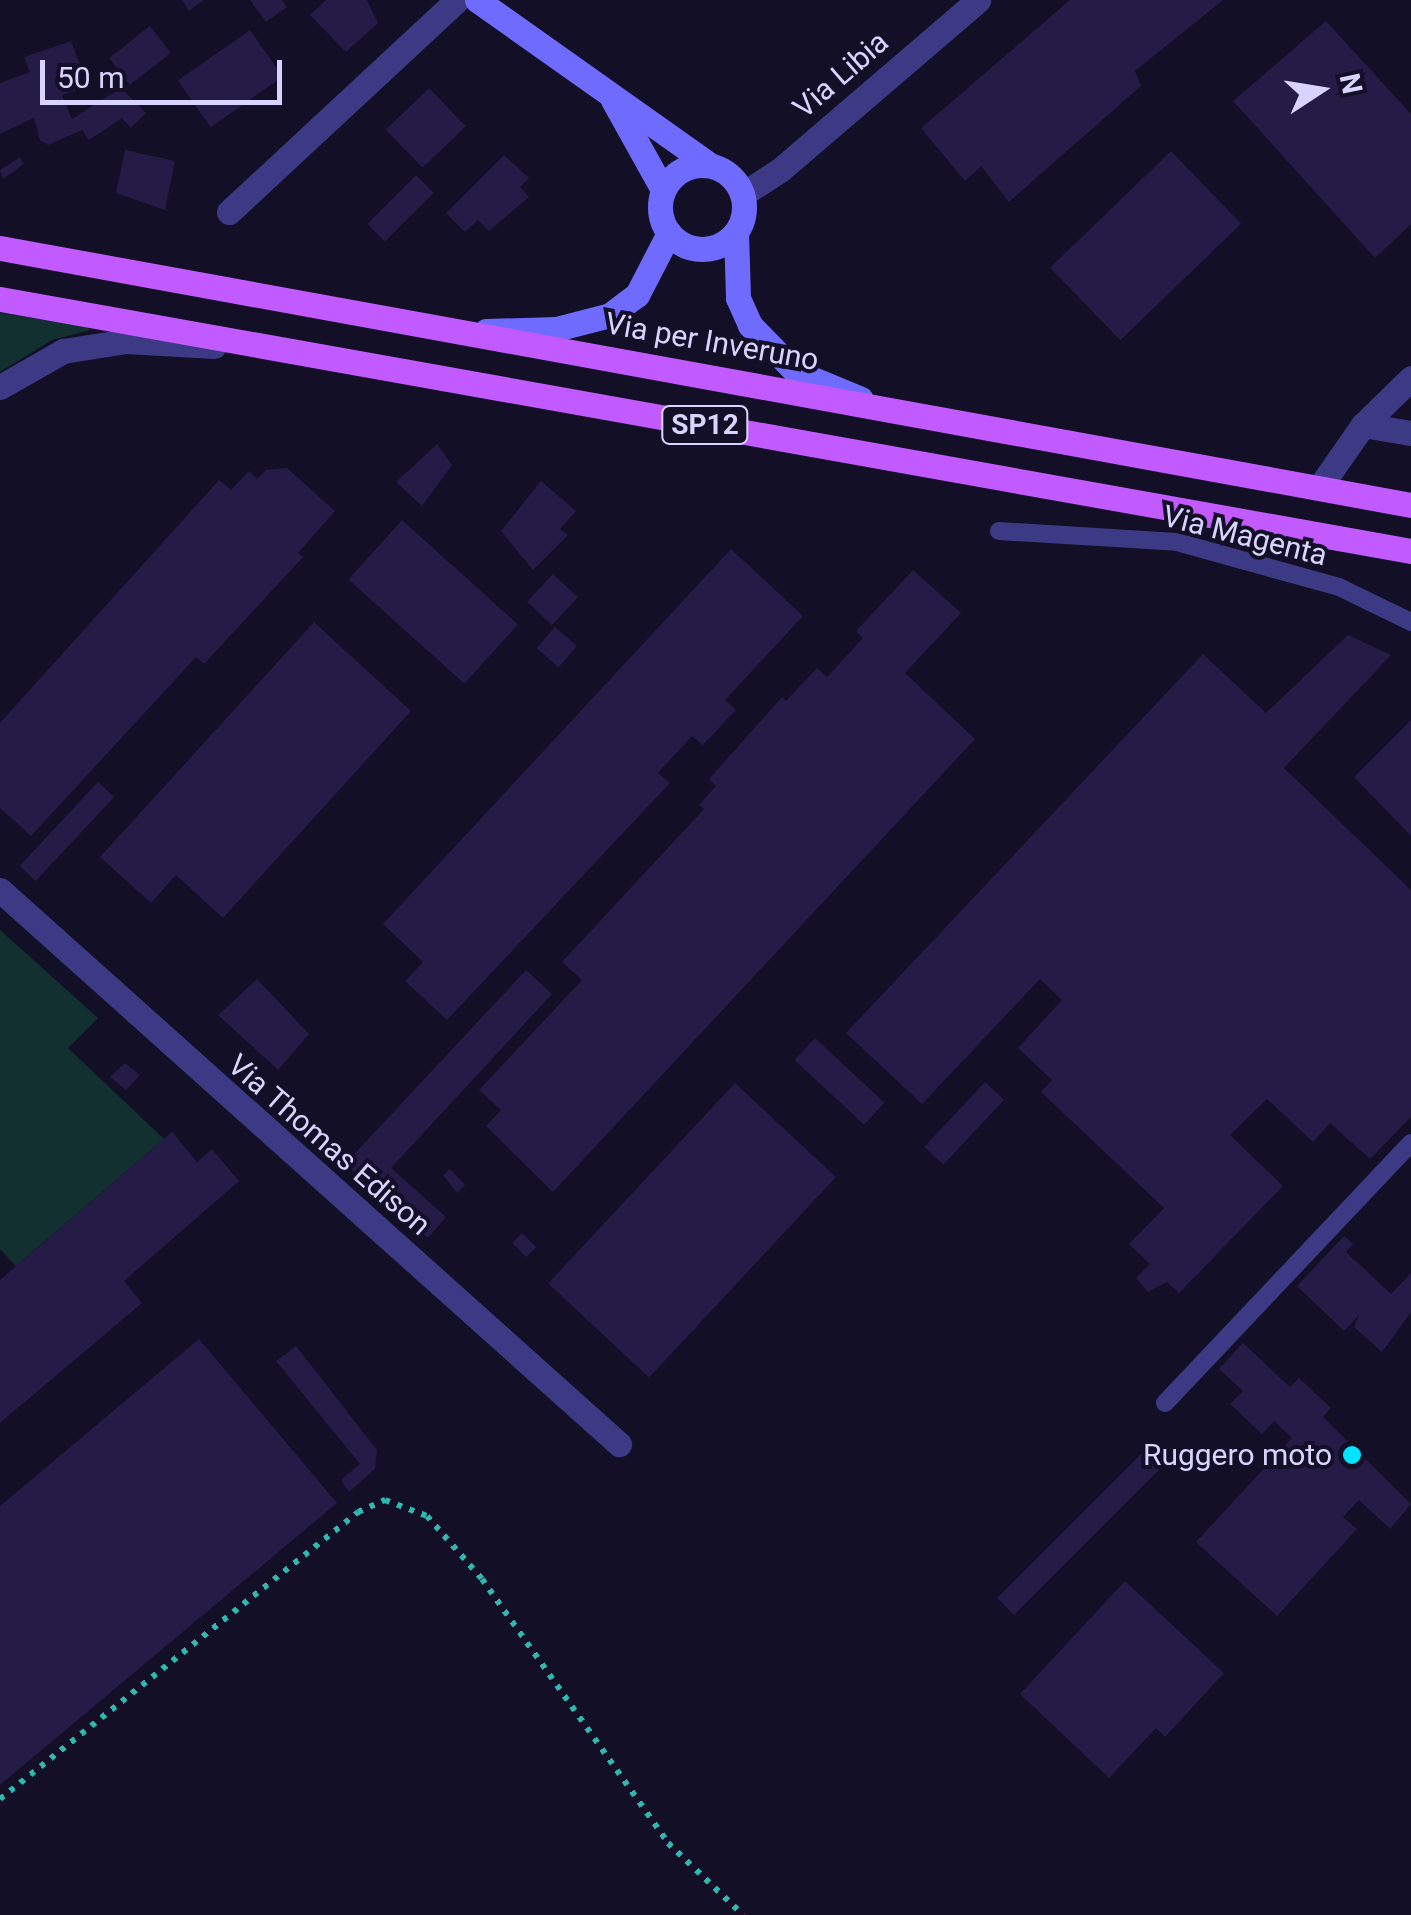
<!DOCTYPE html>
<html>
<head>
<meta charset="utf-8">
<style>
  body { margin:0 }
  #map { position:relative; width:1411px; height:1915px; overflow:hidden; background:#130f26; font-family:Roboto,sans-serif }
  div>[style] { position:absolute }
  .green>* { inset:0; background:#12302f }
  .building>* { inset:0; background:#241b47; transform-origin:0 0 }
  .path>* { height:6px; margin-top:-3px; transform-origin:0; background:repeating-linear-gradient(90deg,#2fb8b0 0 5px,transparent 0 13px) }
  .lane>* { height:18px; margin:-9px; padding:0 9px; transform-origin:9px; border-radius:9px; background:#3d3a85 }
  .street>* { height:25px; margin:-12.5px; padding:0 12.5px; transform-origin:12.5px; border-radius:12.5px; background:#3d3a85 }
  .secondary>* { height:25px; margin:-12.5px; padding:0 12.5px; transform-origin:12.5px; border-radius:12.5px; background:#6f6bff }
  .secondary>.ring { margin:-12.5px; padding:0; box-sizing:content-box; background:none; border:25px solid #6f6bff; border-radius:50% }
  .primary>* { height:25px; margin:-12.5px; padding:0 12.5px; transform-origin:12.5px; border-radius:12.5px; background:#c25bff }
  .dots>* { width:28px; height:28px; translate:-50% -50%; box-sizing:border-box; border:5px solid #130f26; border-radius:50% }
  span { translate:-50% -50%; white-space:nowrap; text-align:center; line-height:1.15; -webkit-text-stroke:8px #130f26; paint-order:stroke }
  .shield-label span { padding:2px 8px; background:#130f26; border:2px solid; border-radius:8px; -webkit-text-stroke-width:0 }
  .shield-label { font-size:28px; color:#d9d4ff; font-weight:700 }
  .street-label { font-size:30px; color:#d9d4ff }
  .poi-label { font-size:30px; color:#d9d4ff }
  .right { translate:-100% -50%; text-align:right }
  .north { position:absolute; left:1271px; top:40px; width:100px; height:100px; -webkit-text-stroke:8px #130f26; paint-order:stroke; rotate:78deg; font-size:28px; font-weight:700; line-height:40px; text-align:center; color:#d9d4ff }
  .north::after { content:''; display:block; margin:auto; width:35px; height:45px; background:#d9d4ff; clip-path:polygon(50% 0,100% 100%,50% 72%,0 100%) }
  .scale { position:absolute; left:40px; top:60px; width:242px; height:45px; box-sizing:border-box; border:5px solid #d9d4ff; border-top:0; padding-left:12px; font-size:30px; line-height:35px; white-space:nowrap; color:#d9d4ff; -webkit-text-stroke:8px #130f26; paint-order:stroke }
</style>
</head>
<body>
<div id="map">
  <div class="green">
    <div style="clip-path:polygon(0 313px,87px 327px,90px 330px,52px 340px,0 372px)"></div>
    <div style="clip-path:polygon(0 930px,98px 1018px,68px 1048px,164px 1139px,16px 1266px,0 1249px)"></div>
  </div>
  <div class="building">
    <div style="clip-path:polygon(182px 0,204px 0,189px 11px)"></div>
    <div style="clip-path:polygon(250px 0,282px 0,287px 7px,266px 22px)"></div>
    <div style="clip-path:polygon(326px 0,367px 0,378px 23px,346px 52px,310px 15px)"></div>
    <div style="clip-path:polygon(1070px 0,1223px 0,1135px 71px,1141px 86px,1009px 202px,981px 166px,965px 181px,921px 128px)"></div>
    <div style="clip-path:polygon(1326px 21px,1411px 114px,1411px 224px,1375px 258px,1233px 101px)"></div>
    <div style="left:150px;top:26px;width:34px;height:52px;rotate:52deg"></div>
    <div style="left:250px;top:30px;width:57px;height:88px;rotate:55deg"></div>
    <div style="clip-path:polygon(71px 41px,88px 86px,62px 95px,72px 119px,121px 88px,146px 113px,131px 128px,122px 118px,89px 140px,82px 130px,48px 145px,40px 140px,34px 118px,0 134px,0 83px,30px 72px,24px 57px)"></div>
    <div style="left:429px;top:88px;width:53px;height:60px;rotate:46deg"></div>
    <div style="clip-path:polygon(125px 150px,175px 161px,165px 210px,116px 193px)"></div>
    <div style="left:1171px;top:151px;width:101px;height:168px;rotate:46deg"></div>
    <div style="clip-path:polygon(504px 155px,529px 178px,520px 187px,529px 197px,489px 231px,478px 220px,465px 232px,446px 213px)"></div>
    <div style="clip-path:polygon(20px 157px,24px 164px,3px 179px,0 170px)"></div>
    <div style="left:416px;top:175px;width:25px;height:69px;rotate:45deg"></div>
    <div style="clip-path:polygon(437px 444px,452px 465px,422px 506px,396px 482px)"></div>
    <div style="clip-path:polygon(287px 468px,335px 511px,298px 553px,303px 557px,204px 664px,196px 657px,31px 836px,0 808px,0 723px,219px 480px,231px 490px,249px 471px,257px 479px,266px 470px)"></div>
    <div style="clip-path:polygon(541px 481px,576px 511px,560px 529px,568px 535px,533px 570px,501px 531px)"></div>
    <div style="left:402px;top:520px;width:156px;height:80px;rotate:42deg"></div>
    <div style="clip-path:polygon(731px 549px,803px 616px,725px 700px,736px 710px,703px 745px,692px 736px,658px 773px,670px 783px,447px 1020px,405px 981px,423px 962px,383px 924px)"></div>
    <div style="clip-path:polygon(913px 570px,961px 613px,905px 673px,975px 739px,553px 1192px,486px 1126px,501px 1110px,479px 1090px,582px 980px,562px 962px,704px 809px,699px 805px,716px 786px,709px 779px,782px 697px,786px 701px,817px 668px,827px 677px,863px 638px,856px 631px)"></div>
    <div style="left:553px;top:574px;width:34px;height:38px;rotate:43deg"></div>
    <div style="clip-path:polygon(314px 622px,411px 711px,223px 918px,176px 875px,151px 903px,100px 857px)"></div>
    <div style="left:555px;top:627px;width:29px;height:28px;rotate:41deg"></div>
    <div style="clip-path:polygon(1348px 635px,1391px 655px,1284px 768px,1411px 890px,1411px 1117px,1370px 1159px,1330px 1123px,1313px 1142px,1267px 1099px,1230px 1135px,1283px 1186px,1179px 1293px,1167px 1282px,1148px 1292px,1136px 1278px,1150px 1264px,1129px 1244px,1164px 1208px,1041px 1092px,1052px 1080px,1018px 1048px,1062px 1000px,1040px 979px,922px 1104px,846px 1033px,1203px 654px,1266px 713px)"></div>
    <div style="clip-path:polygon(1411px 720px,1411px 836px,1354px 777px)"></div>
    <div style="left:98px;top:782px;width:22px;height:115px;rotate:43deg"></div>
    <div style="clip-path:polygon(526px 970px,552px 994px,391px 1168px,446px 1217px,428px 1238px,345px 1164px)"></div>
    <div style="clip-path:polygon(257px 979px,309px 1034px,278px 1070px,218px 1015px)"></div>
    <div style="left:815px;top:1038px;width:95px;height:30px;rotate:43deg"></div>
    <div style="clip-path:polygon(125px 1063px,140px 1075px,126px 1090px,110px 1077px)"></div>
    <div style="left:985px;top:1082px;width:26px;height:89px;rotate:43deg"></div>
    <div style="left:735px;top:1083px;width:138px;height:274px;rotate:43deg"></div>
    <div style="clip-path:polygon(172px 1132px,197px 1162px,212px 1149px,239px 1181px,124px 1281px,142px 1303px,0 1423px,0 1280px)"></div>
    <div style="clip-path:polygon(450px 1169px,465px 1185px,457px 1193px,443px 1175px)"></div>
    <div style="left:522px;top:1233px;width:20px;height:14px;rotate:45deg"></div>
    <div style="clip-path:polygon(1344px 1236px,1353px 1244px,1346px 1252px,1391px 1294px,1411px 1273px,1411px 1312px,1382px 1352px,1354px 1327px,1359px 1315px,1344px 1331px,1297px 1286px)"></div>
    <div style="clip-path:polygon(199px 1339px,337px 1503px,0 1785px,0 1506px)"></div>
    <div style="clip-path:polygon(1243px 1343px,1290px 1387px,1299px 1378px,1331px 1408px,1323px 1417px,1411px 1504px,1390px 1529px,1359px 1500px,1343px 1517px,1357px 1529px,1277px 1616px,1196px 1542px,1292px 1438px,1274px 1421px,1262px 1434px,1230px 1404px,1243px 1391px,1219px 1369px)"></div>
    <div style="clip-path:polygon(296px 1346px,377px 1450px,375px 1469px,349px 1492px,341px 1480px,360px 1464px,276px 1361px)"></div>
    <div style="left:1149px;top:1446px;width:24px;height:215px;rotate:45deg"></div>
    <div style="clip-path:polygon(1125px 1581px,1224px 1673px,1165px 1737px,1156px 1728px,1109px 1778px,1020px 1694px)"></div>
  </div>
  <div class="path">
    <div style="left:0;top:1799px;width:459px;rotate:-38.7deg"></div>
    <div style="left:358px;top:1512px;width:30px;rotate:-24deg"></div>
    <div style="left:385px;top:1500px;width:45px;rotate:20.9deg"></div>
    <div style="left:427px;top:1516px;width:84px;rotate:48.9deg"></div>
    <div style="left:482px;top:1579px;width:323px;rotate:54.8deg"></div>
    <div style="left:668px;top:1843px;width:104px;rotate:43.8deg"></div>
  </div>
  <div class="lane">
    <div style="left:999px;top:531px;width:178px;rotate:3.5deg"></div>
    <div style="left:1177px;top:542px;width:168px;rotate:15.5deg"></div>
    <div style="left:1339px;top:587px;width:80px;rotate:25.9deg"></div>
    <div style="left:1165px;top:1403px;width:358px;rotate:-46.6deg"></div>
  </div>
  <div class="street">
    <div style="left:743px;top:194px;width:44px;rotate:-33deg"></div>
    <div style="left:780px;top:170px;width:261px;rotate:-40.6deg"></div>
    <div style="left:229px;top:212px;width:311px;rotate:-42.9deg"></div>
    <div style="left:0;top:387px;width:73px;rotate:-29.7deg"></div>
    <div style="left:63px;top:351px;width:64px;rotate:-9deg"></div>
    <div style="left:126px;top:341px;width:88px;rotate:3.3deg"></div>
    <div style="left:1363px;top:425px;width:49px;rotate:9.5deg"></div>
    <div style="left:1319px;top:488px;width:77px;rotate:-55.1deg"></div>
    <div style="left:1363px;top:425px;width:67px;rotate:-44.4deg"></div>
    <div style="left:0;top:890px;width:831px;rotate:41.83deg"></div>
  </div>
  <div class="secondary">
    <div style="left:477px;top:0;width:284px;rotate:35.3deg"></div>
    <div style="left:613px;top:100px;width:103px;rotate:60.9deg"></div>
    <div class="ring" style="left:660px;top:165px;width:59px;height:59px"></div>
    <div style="left:736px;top:233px;width:65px;rotate:88.2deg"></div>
    <div style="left:738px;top:298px;width:30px;rotate:66deg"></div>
    <div style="left:750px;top:325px;width:66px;rotate:45.6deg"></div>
    <div style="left:796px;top:372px;width:70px;rotate:22.6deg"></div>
    <div style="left:486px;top:331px;width:70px;rotate:-1.6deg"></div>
    <div style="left:556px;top:329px;width:56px;rotate:-14.5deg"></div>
    <div style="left:610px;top:315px;width:34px;rotate:-37deg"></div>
    <div style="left:637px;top:295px;width:70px;rotate:-62.7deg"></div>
  </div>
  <div class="primary">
    <div style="left:0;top:248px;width:1434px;rotate:10.32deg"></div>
    <div style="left:0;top:299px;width:1433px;rotate:10.13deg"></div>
  </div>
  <div class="dots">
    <div style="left:1352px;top:1455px;background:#00e5ff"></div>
  </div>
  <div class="shield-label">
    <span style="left:705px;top:425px">SP12</span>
  </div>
  <div class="street-label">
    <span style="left:841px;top:75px;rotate:-41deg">Via Libia</span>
    <span style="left:712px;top:342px;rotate:10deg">Via per Inveruno</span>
    <span style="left:1245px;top:536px;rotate:14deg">Via Magenta</span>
    <span style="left:329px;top:1145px;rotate:41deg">Via Thomas Edison</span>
  </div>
  <div class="poi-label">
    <span class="right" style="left:1332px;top:1455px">Ruggero moto</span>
  </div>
  <div class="north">N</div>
  <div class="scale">50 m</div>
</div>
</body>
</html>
